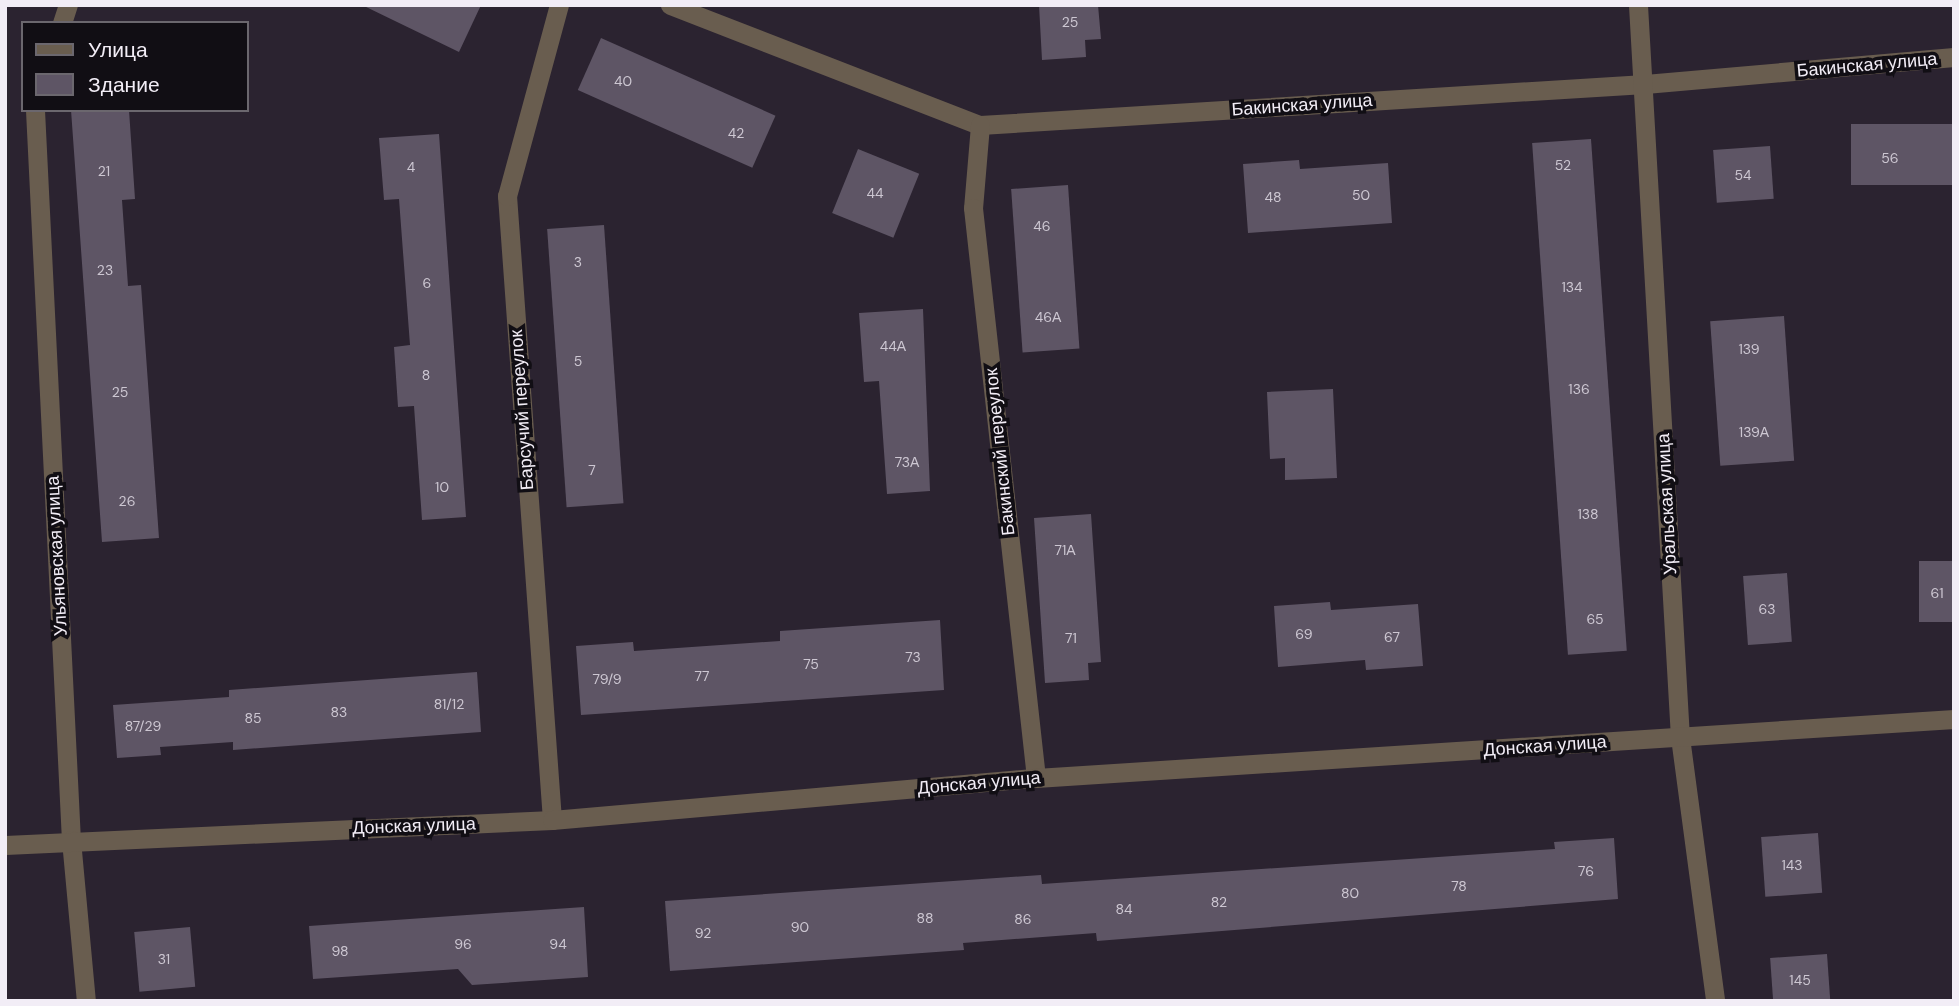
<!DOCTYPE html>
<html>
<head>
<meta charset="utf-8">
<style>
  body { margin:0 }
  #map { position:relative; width:1959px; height:1006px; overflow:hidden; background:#2b2330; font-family:"DM Sans",sans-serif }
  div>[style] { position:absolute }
  .building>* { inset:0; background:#5e5565; transform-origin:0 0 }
  .minor>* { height:19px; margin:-9.5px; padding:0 9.5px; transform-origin:9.5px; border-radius:9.5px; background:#695d4f }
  span { translate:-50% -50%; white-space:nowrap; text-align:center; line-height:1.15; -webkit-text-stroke:7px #110e14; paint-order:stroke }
  .number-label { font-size:14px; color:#cdc7d2 }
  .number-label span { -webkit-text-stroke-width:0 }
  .street-label { font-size:18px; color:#f2edf6 }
  .frame { position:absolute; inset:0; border:7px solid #f2edf6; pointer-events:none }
  .legend { position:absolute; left:21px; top:21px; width:228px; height:91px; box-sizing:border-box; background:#110e14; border:2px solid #6b676e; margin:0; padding:9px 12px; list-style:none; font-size:21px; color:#f2edf6 }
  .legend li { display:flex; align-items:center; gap:14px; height:35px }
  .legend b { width:35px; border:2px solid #6b676e }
</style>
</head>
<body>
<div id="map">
  <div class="building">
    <div style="clip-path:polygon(362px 5px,481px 5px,459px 52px)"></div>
    <div style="clip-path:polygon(1039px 5px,1098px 5px,1101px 39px,1085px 40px,1086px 57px,1042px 60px)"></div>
    <div style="left:601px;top:38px;width:191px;height:57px;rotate:24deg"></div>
    <div style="clip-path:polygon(71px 110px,129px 110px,135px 199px,122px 200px,128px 286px,141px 285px,159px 538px,102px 542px)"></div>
    <div style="left:1954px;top:124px;width:61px;height:103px;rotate:90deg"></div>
    <div style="clip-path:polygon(439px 134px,466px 517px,422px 520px,414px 406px,398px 407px,394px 347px,410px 345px,399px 199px,384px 200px,379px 138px)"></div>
    <div style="left:1591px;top:139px;width:513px;height:59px;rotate:86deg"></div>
    <div style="left:1770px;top:146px;width:53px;height:57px;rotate:86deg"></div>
    <div style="left:858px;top:149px;width:66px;height:69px;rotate:22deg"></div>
    <div style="clip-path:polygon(1299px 160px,1300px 169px,1388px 163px,1392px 223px,1248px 233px,1243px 164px)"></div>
    <div style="left:1068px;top:185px;width:164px;height:57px;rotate:86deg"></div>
    <div style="left:604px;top:225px;width:279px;height:57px;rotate:86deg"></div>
    <div style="clip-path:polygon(923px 309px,930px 491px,887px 494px,879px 381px,864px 382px,859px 313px)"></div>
    <div style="left:1784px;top:316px;width:145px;height:74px;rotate:86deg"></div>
    <div style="clip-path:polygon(1333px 389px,1337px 478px,1285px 480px,1285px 458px,1270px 459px,1267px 392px)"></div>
    <div style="clip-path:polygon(1091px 514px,1101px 662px,1088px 663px,1089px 680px,1045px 683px,1034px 518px)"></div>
    <div style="left:1954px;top:561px;width:61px;height:35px;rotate:90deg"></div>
    <div style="left:1787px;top:573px;width:69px;height:44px;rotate:86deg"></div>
    <div style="clip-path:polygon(1330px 602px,1331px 610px,1418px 604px,1423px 666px,1366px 670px,1365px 660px,1278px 667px,1274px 606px)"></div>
    <div style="clip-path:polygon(940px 620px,944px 690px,581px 715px,576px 646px,633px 642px,634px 651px,780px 641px,780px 631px)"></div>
    <div style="clip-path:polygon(477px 672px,481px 732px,233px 750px,233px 742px,160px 747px,161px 755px,117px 758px,113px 705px,229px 697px,229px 690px)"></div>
    <div style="left:1818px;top:833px;width:60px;height:57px;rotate:86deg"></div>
    <div style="clip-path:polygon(1614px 838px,1618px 899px,1097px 941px,1096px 933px,963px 943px,964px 950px,670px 971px,665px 901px,1041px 875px,1042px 884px,1555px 849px,1554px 842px)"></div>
    <div style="clip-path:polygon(584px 907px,588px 977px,472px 985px,458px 969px,313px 979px,309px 926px)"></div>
    <div style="left:190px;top:927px;width:60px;height:56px;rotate:85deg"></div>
    <div style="left:1827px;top:954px;width:47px;height:57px;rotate:86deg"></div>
  </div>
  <div class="minor">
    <div style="left:670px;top:5px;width:332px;rotate:21.2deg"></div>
    <div style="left:980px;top:125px;width:666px;rotate:-3.53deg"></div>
    <div style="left:1645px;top:84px;width:310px;rotate:-5deg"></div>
    <div style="left:1638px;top:5px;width:733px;rotate:86.72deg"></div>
    <div style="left:1680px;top:737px;width:266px;rotate:82.4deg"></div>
    <div style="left:62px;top:23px;width:19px;rotate:-72deg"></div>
    <div style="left:35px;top:110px;width:731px;rotate:87.18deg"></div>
    <div style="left:71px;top:840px;width:162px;rotate:84.7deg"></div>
    <div style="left:980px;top:125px;width:83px;rotate:94.8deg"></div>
    <div style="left:973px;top:208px;width:573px;rotate:83.69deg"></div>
    <div style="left:552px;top:820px;width:626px;rotate:-94.12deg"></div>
    <div style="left:507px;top:196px;width:198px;rotate:-74.8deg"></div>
    <div style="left:5px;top:845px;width:548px;rotate:-2.62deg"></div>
    <div style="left:552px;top:820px;width:486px;rotate:-5deg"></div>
    <div style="left:1036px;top:778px;width:920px;rotate:-3.68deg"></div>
  </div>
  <div class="number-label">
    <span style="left:1070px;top:22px">25</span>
    <span style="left:623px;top:81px">40</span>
    <span style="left:736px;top:133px">42</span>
    <span style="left:1890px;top:158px">56</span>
    <span style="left:1563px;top:165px">52</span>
    <span style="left:411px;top:167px">4</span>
    <span style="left:104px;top:171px">21</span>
    <span style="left:1743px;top:175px">54</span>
    <span style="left:875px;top:193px">44</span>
    <span style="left:1361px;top:195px">50</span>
    <span style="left:1273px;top:197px">48</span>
    <span style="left:1042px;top:226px">46</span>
    <span style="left:578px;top:262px">3</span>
    <span style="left:105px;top:270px">23</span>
    <span style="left:427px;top:283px">6</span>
    <span style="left:1572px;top:287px">134</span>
    <span style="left:1048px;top:317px">46А</span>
    <span style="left:893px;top:346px">44А</span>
    <span style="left:1749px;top:349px">139</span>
    <span style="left:578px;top:361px">5</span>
    <span style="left:426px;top:375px">8</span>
    <span style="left:1579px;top:389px">136</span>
    <span style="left:120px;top:392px">25</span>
    <span style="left:1754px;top:432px">139А</span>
    <span style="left:907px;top:462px">73А</span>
    <span style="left:592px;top:470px">7</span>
    <span style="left:442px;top:487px">10</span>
    <span style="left:127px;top:501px">26</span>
    <span style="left:1588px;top:514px">138</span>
    <span style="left:1065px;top:550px">71А</span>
    <span style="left:1937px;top:593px">61</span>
    <span style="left:1767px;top:609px">63</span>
    <span style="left:1595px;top:619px">65</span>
    <span style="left:1304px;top:634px">69</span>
    <span style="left:1392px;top:637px">67</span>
    <span style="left:1071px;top:638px">71</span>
    <span style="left:913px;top:657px">73</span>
    <span style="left:811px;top:664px">75</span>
    <span style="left:702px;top:676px">77</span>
    <span style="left:607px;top:679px">79/9</span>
    <span style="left:449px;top:704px">81/12</span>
    <span style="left:339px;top:712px">83</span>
    <span style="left:253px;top:718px">85</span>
    <span style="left:143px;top:726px">87/29</span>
    <span style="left:1792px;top:865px">143</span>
    <span style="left:1586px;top:871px">76</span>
    <span style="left:1459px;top:886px">78</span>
    <span style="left:1350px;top:893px">80</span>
    <span style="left:1219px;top:902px">82</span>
    <span style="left:1124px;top:909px">84</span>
    <span style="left:925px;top:918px">88</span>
    <span style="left:1023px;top:919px">86</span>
    <span style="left:800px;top:927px">90</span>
    <span style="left:703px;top:933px">92</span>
    <span style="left:463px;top:944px">96</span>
    <span style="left:558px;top:944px">94</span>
    <span style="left:340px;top:951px">98</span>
    <span style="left:164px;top:959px">31</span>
    <span style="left:1800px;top:980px">145</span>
  </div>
  <div class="street-label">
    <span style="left:1867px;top:65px;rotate:-5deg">Бакинская улица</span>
    <span style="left:1302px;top:105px;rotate:-4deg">Бакинская улица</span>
    <span style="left:522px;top:410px;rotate:-94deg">Барсучий переулок</span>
    <span style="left:1000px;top:452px;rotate:-96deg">Бакинский переулок</span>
    <span style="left:1667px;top:504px;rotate:-93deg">Уральская улица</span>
    <span style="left:57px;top:556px;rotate:-93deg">Ульяновская улица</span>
    <span style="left:1545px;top:746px;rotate:-4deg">Донская улица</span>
    <span style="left:979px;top:783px;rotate:-5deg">Донская улица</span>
    <span style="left:414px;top:826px;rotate:-2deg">Донская улица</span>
  </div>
  <div class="frame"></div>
  <ul class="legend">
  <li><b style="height:9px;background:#695d4f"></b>Улица</li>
  <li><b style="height:19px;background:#5e5565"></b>Здание</li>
  </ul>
</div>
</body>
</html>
